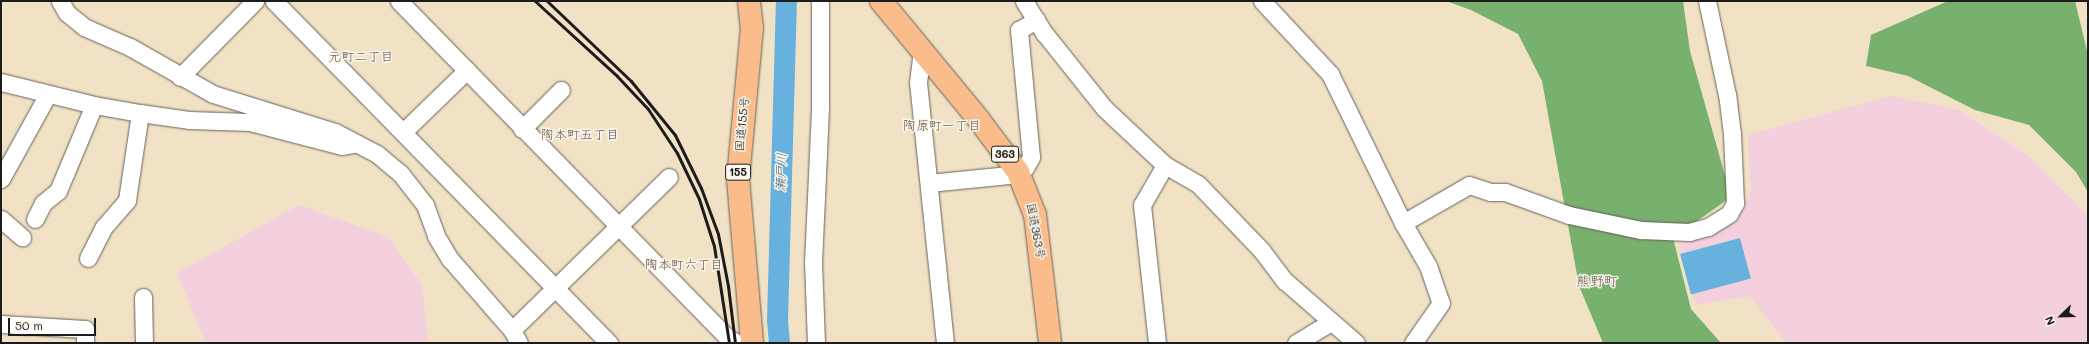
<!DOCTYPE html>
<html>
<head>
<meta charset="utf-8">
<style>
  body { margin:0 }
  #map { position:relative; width:2089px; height:344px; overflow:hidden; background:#f1e2c5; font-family:Mali,"Klee One",sans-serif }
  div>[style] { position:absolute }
  .built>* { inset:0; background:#f4cfde }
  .forest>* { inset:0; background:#78b06d }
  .water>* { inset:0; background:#66b1de; transform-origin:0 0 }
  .river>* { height:21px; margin:-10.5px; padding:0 10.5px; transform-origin:10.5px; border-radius:10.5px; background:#66b1de }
  .roads { filter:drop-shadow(0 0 1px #676157) drop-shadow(0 0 1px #676157) }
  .minor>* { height:17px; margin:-8.5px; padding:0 8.5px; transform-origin:8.5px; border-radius:8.5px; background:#fff }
  .highway>* { height:22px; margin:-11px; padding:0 11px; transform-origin:11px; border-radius:11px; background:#f9bc8a }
  .rail>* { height:3px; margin:-1.5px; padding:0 1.5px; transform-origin:1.5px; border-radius:1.5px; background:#1c1c1c }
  span { translate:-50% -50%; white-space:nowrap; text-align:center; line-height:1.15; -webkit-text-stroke:3px #fbf7ec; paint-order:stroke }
  .shield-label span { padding:1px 3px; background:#fbf7ec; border:1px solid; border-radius:3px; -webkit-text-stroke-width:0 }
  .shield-label { font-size:11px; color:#1c1c1c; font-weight:700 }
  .street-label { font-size:12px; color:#1c1c1c }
  .neighbourhood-label { font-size:13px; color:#64514e }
  .water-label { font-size:13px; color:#3a586a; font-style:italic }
  .quarter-label { font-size:14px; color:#64514e }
  .frame { position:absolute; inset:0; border:2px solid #1c1c1c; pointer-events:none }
  .north { position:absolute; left:2041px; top:296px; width:40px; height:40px; -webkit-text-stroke:3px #fbf7ec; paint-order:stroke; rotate:247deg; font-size:11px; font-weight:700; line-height:16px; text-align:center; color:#1c1c1c }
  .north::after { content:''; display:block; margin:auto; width:14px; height:18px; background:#1c1c1c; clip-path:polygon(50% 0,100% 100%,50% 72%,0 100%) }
  .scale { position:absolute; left:8px; top:318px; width:88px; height:18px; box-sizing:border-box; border:2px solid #1c1c1c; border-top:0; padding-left:5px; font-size:12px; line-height:14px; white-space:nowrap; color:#1c1c1c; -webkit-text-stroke:3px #fbf7ec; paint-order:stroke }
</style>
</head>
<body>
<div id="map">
  <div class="built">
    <div style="clip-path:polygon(1891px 96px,1960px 110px,2028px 155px,2088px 216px,2088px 343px,1786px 343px,1750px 296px,1696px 305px,1680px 247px,1681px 242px,1737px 221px,1751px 191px,1748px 135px)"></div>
    <div style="clip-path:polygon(299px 205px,388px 237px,422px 285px,428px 343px,205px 343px,177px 273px)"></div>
  </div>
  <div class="forest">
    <div style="clip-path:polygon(1446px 1px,1683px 1px,1690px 51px,1731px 197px,1673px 238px,1691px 309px,1721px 343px,1603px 343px,1579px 286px,1542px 81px,1518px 34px,1471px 10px)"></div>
    <div style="clip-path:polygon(1948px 1px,2075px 1px,2088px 55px,2088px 192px,2076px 172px,2029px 125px,1975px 110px,1908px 76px,1866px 66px,1871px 35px)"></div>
  </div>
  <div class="water">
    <div style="left:1740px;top:238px;width:42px;height:62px;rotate:75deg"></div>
  </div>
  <div class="river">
    <div style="left:779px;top:343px;width:23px;rotate:-95deg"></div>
    <div style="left:777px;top:320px;width:319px;rotate:-88.4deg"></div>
  </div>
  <div class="roads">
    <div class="minor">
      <div style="left:60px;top:1px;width:14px;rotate:60deg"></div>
      <div style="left:67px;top:13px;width:22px;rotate:39deg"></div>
      <div style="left:84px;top:27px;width:50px;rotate:23.5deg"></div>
      <div style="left:130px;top:47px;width:95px;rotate:29.5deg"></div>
      <div style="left:213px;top:94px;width:128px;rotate:17.3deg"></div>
      <div style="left:335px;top:132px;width:47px;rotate:27.6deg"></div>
      <div style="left:377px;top:154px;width:30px;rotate:40deg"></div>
      <div style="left:400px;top:173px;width:41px;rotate:52deg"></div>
      <div style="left:425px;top:205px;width:33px;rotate:70deg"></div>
      <div style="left:436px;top:236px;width:27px;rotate:59deg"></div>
      <div style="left:450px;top:259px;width:94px;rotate:48.9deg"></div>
      <div style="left:512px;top:330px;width:15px;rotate:62deg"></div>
      <div style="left:274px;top:1px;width:479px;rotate:45.6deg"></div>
      <div style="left:399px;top:1px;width:471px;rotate:45.7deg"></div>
      <div style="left:728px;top:338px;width:11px;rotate:27deg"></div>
      <div style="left:1024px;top:1px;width:39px;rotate:58deg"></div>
      <div style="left:1045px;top:34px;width:95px;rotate:51.4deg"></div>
      <div style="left:1104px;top:108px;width:83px;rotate:43.1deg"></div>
      <div style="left:1165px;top:165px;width:38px;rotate:30deg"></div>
      <div style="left:1198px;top:184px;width:93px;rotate:46.3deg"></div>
      <div style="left:1262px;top:251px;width:38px;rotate:53deg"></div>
      <div style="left:1285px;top:281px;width:94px;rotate:41.1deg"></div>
      <div style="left:1262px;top:1px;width:100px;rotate:47deg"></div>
      <div style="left:1330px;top:74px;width:166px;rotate:63.9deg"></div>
      <div style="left:1403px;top:223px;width:50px;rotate:59.8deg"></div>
      <div style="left:1428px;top:266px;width:39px;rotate:71deg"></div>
      <div style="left:1441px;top:303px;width:49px;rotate:125deg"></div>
      <div style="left:922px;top:50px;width:32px;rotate:97deg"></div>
      <div style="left:918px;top:82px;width:262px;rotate:84.1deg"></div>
      <div style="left:180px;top:77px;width:107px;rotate:-45.4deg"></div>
      <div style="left:1px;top:82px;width:96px;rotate:13.9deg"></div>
      <div style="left:94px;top:105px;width:47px;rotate:9.9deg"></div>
      <div style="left:140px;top:113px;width:49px;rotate:8.1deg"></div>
      <div style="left:189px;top:120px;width:61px;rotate:1.9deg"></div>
      <div style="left:250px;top:122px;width:95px;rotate:14.6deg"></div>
      <div style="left:342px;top:146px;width:11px;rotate:-10deg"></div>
      <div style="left:522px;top:129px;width:55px;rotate:-45deg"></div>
      <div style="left:403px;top:132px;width:89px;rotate:-44.1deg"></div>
      <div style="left:1px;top:179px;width:97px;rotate:-61.1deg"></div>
      <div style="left:929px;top:183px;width:80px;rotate:-5.7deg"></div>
      <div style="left:1009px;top:175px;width:17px;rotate:-24deg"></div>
      <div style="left:1025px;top:168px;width:13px;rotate:-61deg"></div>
      <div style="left:1031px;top:157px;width:128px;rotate:-95.4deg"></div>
      <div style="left:1019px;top:30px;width:20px;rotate:-30deg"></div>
      <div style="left:1px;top:219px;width:28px;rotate:41deg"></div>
      <div style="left:35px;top:219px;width:18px;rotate:-63deg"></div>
      <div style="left:43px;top:203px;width:19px;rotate:-39deg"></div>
      <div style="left:58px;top:191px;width:93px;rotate:-67.3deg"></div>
      <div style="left:1403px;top:223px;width:76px;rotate:-29.9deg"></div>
      <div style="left:1469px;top:185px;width:22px;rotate:18deg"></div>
      <div style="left:1490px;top:192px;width:15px"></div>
      <div style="left:1505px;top:192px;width:68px;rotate:19.8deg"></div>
      <div style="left:1569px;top:215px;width:74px;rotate:11.8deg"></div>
      <div style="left:1641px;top:230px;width:48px;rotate:2.4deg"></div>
      <div style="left:1689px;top:232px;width:20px;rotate:-15deg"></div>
      <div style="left:1708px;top:227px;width:25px;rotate:-32deg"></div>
      <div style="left:1729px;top:214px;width:13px;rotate:-61deg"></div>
      <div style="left:1735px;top:203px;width:69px;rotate:-92.5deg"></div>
      <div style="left:1732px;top:134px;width:39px;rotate:-97deg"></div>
      <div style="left:1727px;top:95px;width:96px;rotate:-102deg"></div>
      <div style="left:88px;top:258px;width:34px;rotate:-63deg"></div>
      <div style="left:103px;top:228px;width:37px;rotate:-49deg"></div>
      <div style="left:127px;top:200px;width:88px;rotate:-81.5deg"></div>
      <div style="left:143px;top:297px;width:46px;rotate:88.8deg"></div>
      <div style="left:1px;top:324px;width:84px;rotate:3.4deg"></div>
      <div style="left:85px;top:329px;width:14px;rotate:90deg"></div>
      <div style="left:512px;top:330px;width:219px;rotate:-44.3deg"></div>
      <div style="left:816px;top:343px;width:80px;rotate:-92.1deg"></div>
      <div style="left:813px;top:263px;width:154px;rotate:-87.4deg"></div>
      <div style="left:820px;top:109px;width:108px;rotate:-90deg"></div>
      <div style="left:1157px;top:343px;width:139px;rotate:-96.2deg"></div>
      <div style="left:1142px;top:205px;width:46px;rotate:-60.1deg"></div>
      <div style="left:1296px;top:343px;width:41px;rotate:-31deg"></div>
    </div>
    <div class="highway">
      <div style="left:749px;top:1px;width:27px;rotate:84deg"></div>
      <div style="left:752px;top:28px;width:152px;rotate:95.3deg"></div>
      <div style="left:738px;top:179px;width:165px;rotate:85.1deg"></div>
      <div style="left:881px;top:1px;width:154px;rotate:50.5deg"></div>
      <div style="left:979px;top:120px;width:65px;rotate:53.1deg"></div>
      <div style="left:1018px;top:172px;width:46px;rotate:68.4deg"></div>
      <div style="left:1035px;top:215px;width:129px;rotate:83.3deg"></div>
    </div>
  </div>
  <div class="rail">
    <div style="left:535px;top:1px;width:111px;rotate:42.4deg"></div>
    <div style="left:617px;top:76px;width:45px;rotate:46.8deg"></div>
    <div style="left:648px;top:109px;width:53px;rotate:56.6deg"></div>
    <div style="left:677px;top:153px;width:51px;rotate:64.4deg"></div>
    <div style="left:699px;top:199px;width:49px;rotate:72.3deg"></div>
    <div style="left:714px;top:246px;width:98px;rotate:81.2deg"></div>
    <div style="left:547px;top:1px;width:116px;rotate:43.6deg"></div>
    <div style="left:631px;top:81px;width:70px;rotate:50.8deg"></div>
    <div style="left:675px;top:135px;width:59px;rotate:63.9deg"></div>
    <div style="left:701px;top:188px;width:49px;rotate:69.7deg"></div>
    <div style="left:718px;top:234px;width:53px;rotate:79.1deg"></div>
    <div style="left:728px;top:286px;width:57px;rotate:83deg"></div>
  </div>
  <div class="shield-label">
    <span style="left:1005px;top:154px">363</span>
    <span style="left:738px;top:172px">155</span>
  </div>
  <div class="street-label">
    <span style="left:742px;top:124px;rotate:-84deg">国道155号</span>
    <span style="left:1036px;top:231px;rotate:79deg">国道363号</span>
  </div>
  <div class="neighbourhood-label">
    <span style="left:361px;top:56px">元町二丁目</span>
    <span style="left:942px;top:125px">陶原町一丁目</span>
    <span style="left:580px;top:134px">陶本町五丁目</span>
    <span style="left:684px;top:264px">陶本町六丁目</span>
  </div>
  <div class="water-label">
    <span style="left:781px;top:172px;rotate:-88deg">瀬戸川</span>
  </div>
  <div class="quarter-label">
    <span style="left:1597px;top:281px">熊野町</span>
  </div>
  <div class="frame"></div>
  <div class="north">N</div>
  <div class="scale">50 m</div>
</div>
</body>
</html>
